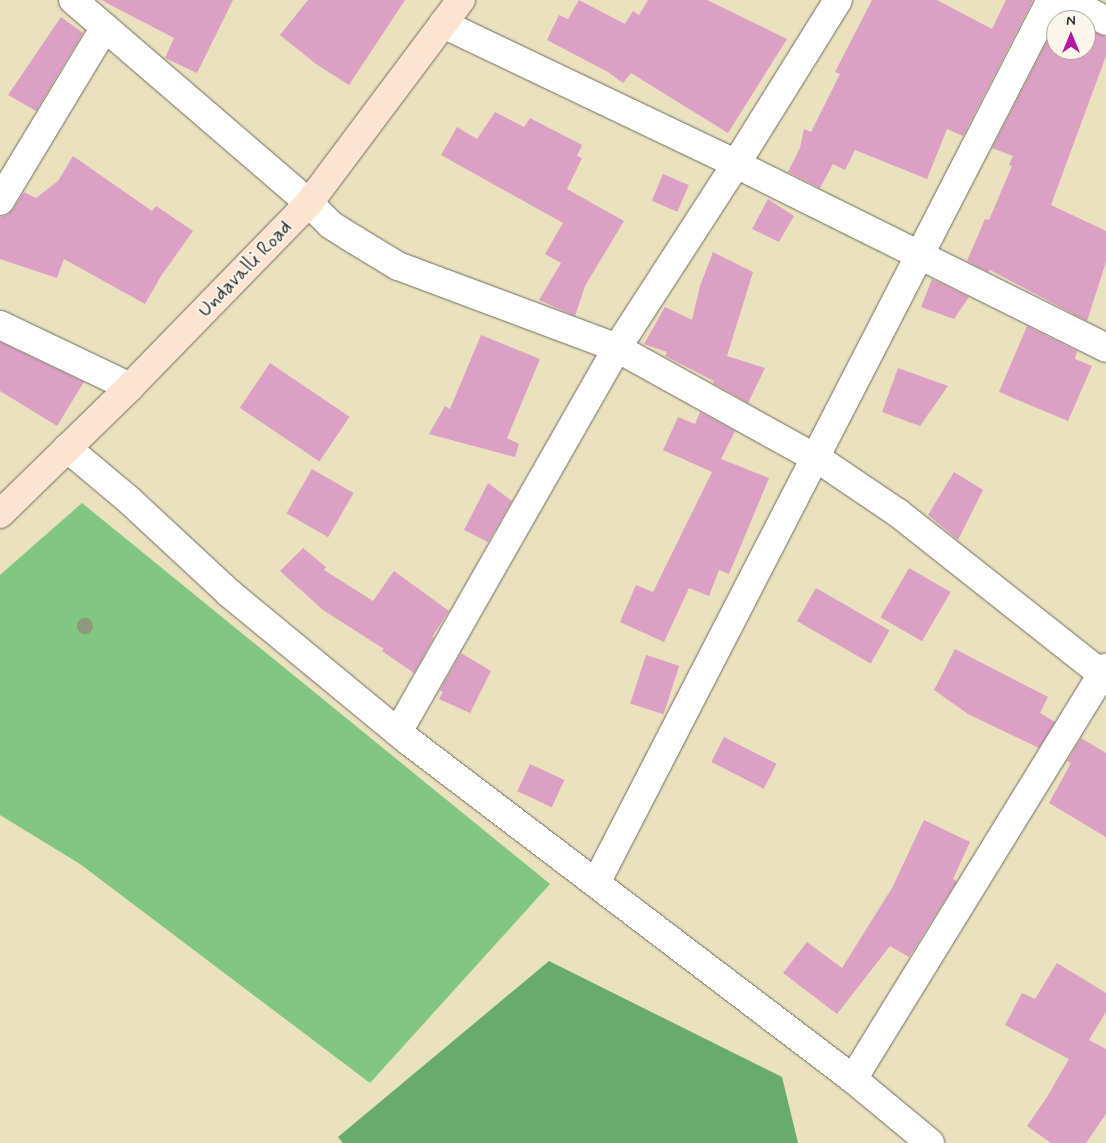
<!DOCTYPE html>
<html>
<head>
<meta charset="utf-8">
<style>
  body { margin:0 }
  #map { position:relative; width:1106px; height:1143px; overflow:hidden; background:#eae1bf; font-family:Mynerve,sans-serif }
  div>[style] { position:absolute }
  .green>* { inset:0; background:#81c681 }
  .forest>* { inset:0; background:#68ab6f }
  .building>* { inset:0; background:#dca0c4; transform-origin:0 0 }
  .roads { filter:drop-shadow(0 0 1px #6e6b5f) drop-shadow(0 0 1px #6e6b5f) }
  .street>* { height:28px; margin:-14px; padding:0 14px; transform-origin:14px; border-radius:14px; background:#fff }
  .secondary>* { height:28px; margin:-14px; padding:0 14px; transform-origin:14px; border-radius:14px; background:#fde4d0 }
  .trees>* { width:16px; height:16px; margin:-8px; border-radius:50%; background:#8f977c }
  span { translate:-50% -50%; white-space:nowrap; text-align:center; line-height:1.15; -webkit-text-stroke:4px #fbf7ec; paint-order:stroke }
  .street-label { font-size:20px; color:#2b2b2b }
  .north { position:absolute; left:1046px; top:10px; width:50px; height:50px; box-sizing:border-box; background:#fbf7ec; border:1px solid #a8a59f; border-radius:50%; rotate:0deg; font-size:14px; font-weight:700; line-height:20px; text-align:center; color:#2b2b2b }
  .north::after { content:''; display:block; margin:auto; width:18px; height:22px; background:#b5179e; clip-path:polygon(50% 0,100% 100%,50% 72%,0 100%) }
</style>
</head>
<body>
<div id="map">
  <div class="green">
    <div style="clip-path:polygon(82px 503px,550px 884px,370px 1083px,80px 864px,0 815px,0 575px)"></div>
  </div>
  <div class="forest">
    <div style="clip-path:polygon(549px 961px,782px 1077px,798px 1143px,343px 1143px,338px 1137px)"></div>
  </div>
  <div class="building">
    <div style="clip-path:polygon(101px 0,233px 0,197px 73px,165px 58px,174px 38px)"></div>
    <div style="clip-path:polygon(308px 0,405px 0,349px 85px,316px 64px,280px 35px)"></div>
    <div style="clip-path:polygon(579px 0,625px 24px,633px 11px,639px 15px,648px 0,707px 0,787px 39px,728px 133px,631px 73px,623px 83px,608px 72px,547px 40px,559px 15px,568px 19px)"></div>
    <div style="clip-path:polygon(872px 0,937px 0,992px 29px,1006px 0,1033px 0,963px 136px,947px 129px,927px 179px,855px 150px,845px 170px,833px 164px,820px 188px,788px 172px,800px 148px,804px 129px,811px 132px,840px 74px,835px 72px)"></div>
    <div style="clip-path:polygon(61px 17px,83px 33px,36px 111px,8px 95px)"></div>
    <div style="clip-path:polygon(1056px 24px,1056px 50px,1086px 50px,1086px 28px,1106px 37px,1106px 56px,1051px 205px,1106px 231px,1106px 262px,1087px 321px,990px 270px,988px 272px,967px 261px,985px 219px,989px 220px,1012px 166px,1009px 165px,1013px 156px,992px 148px)"></div>
    <div style="clip-path:polygon(495px 112px,524px 127px,530px 118px,582px 145px,577px 156px,582px 158px,567px 189px,624px 221px,585px 286px,575px 316px,539px 300px,561px 263px,545px 254px,563px 223px,441px 155px,457px 127px,477px 139px)"></div>
    <div style="clip-path:polygon(73px 156px,152px 211px,156px 206px,193px 231px,161px 276px,145px 304px,64px 259px,57px 278px,0 259px,0 217px,7px 215px,13px 209px,24px 192px,36px 198px,58px 181px)"></div>
    <div style="left:663px;top:174px;width:28px;height:29px;rotate:23deg"></div>
    <div style="clip-path:polygon(768px 199px,794px 216px,779px 242px,752px 229px)"></div>
    <div style="clip-path:polygon(713px 252px,753px 272px,727px 356px,765px 368px,748px 403px,713px 383px,714px 381px,665px 356px,667px 352px,644px 344px,665px 307px,692px 320px,700px 286px)"></div>
    <div style="clip-path:polygon(932px 279px,969px 297px,954px 319px,921px 307px)"></div>
    <div style="clip-path:polygon(1027px 326px,1077px 351px,1075px 359px,1092px 366px,1068px 421px,999px 392px)"></div>
    <div style="clip-path:polygon(481px 335px,540px 359px,507px 438px,519px 444px,515px 457px,429px 434px,445px 406px,450px 409px)"></div>
    <div style="clip-path:polygon(0 342px,84px 382px,57px 426px,0 391px)"></div>
    <div style="left:270px;top:363px;width:96px;height:54px;rotate:34deg"></div>
    <div style="clip-path:polygon(898px 368px,948px 386px,920px 426px,882px 412px)"></div>
    <div style="clip-path:polygon(700px 412px,735px 431px,721px 459px,769px 478px,729px 574px,719px 570px,709px 596px,689px 588px,664px 642px,620px 622px,636px 585px,653px 592px,712px 472px,663px 450px,678px 417px,695px 424px)"></div>
    <div style="left:312px;top:469px;width:48px;height:51px;rotate:30deg"></div>
    <div style="clip-path:polygon(954px 472px,983px 490px,958px 540px,928px 515px)"></div>
    <div style="clip-path:polygon(488px 483px,512px 501px,488px 542px,464px 530px)"></div>
    <div style="clip-path:polygon(303px 548px,326px 567px,324px 570px,373px 601px,394px 571px,449px 611px,432px 637px,434px 637px,414px 673px,382px 651px,384px 649px,323px 610px,280px 571px)"></div>
    <div style="left:909px;top:568px;width:48px;height:57px;rotate:30deg"></div>
    <div style="left:816px;top:588px;width:85px;height:38px;rotate:30deg"></div>
    <div style="clip-path:polygon(955px 649px,1048px 697px,1040px 713px,1055px 722px,1039px 748px,968px 714px,934px 690px)"></div>
    <div style="clip-path:polygon(461px 653px,491px 671px,470px 713px,439px 699px,443px 692px,440px 690px)"></div>
    <div style="left:646px;top:655px;width:35px;height:51px;rotate:18deg"></div>
    <div style="left:724px;top:737px;width:59px;height:28px;rotate:27deg"></div>
    <div style="clip-path:polygon(1081px 738px,1106px 753px,1106px 837px,1049px 803px,1071px 763px,1067px 761px)"></div>
    <div style="left:530px;top:764px;width:38px;height:30px;rotate:25deg"></div>
    <div style="clip-path:polygon(924px 820px,970px 842px,953px 879px,957px 881px,909px 957px,890px 946px,837px 1014px,783px 973px,807px 942px,842px 968px,892px 888px)"></div>
    <div style="clip-path:polygon(1057px 963px,1106px 993px,1106px 1012px,1089px 1040px,1106px 1049px,1106px 1114px,1086px 1143px,1051px 1143px,1027px 1126px,1047px 1097px,1069px 1059px,1005px 1025px,1022px 993px,1035px 999px)"></div>
  </div>
  <div class="roads">
    <div class="street">
      <div style="left:73px;top:0;width:311px;rotate:40.7deg"></div>
      <div style="left:309px;top:203px;width:31px;rotate:45deg"></div>
      <div style="left:331px;top:225px;width:28px;rotate:32deg"></div>
      <div style="left:355px;top:240px;width:50px;rotate:31.2deg"></div>
      <div style="left:398px;top:266px;width:234px;rotate:20.5deg"></div>
      <div style="left:617px;top:348px;width:233px;rotate:29deg"></div>
      <div style="left:821px;top:461px;width:93px;rotate:34deg"></div>
      <div style="left:898px;top:513px;width:261px;rotate:38.3deg"></div>
      <div style="left:1068px;top:0;width:43px;rotate:28.9deg"></div>
      <div style="left:443px;top:24px;width:325px;rotate:25.5deg"></div>
      <div style="left:736px;top:164px;width:413px;rotate:26.4deg"></div>
      <div style="left:0;top:201px;width:203px;rotate:-58.9deg"></div>
      <div style="left:0;top:325px;width:144px;rotate:25.5deg"></div>
      <div style="left:67px;top:448px;width:81px;rotate:40deg"></div>
      <div style="left:129px;top:500px;width:137px;rotate:42.9deg"></div>
      <div style="left:229px;top:593px;width:234px;rotate:39.5deg"></div>
      <div style="left:410px;top:742px;width:557px;rotate:37.26deg"></div>
      <div style="left:853px;top:1079px;width:100px;rotate:39.7deg"></div>
      <div style="left:398px;top:732px;width:442px;rotate:-60.3deg"></div>
      <div style="left:617px;top:348px;width:219px;rotate:-57.1deg"></div>
      <div style="left:736px;top:164px;width:193px;rotate:-58.1deg"></div>
      <div style="left:596px;top:883px;width:993px;rotate:-62.74deg"></div>
      <div style="left:853px;top:1079px;width:483px;rotate:-58.4deg"></div>
    </div>
    <div class="secondary">
      <div style="left:0;top:514px;width:182px;rotate:-44.3deg"></div>
      <div style="left:130px;top:387px;width:257px;rotate:-45.8deg"></div>
      <div style="left:309px;top:203px;width:254px;rotate:-53.2deg"></div>
    </div>
  </div>
  <div class="trees">
    <div style="left:85px;top:626px"></div>
  </div>
  <div class="street-label">
    <span style="left:245px;top:269px;rotate:-46deg">Undavalli Road</span>
  </div>
  <div class="north">N</div>
</div>
</body>
</html>
